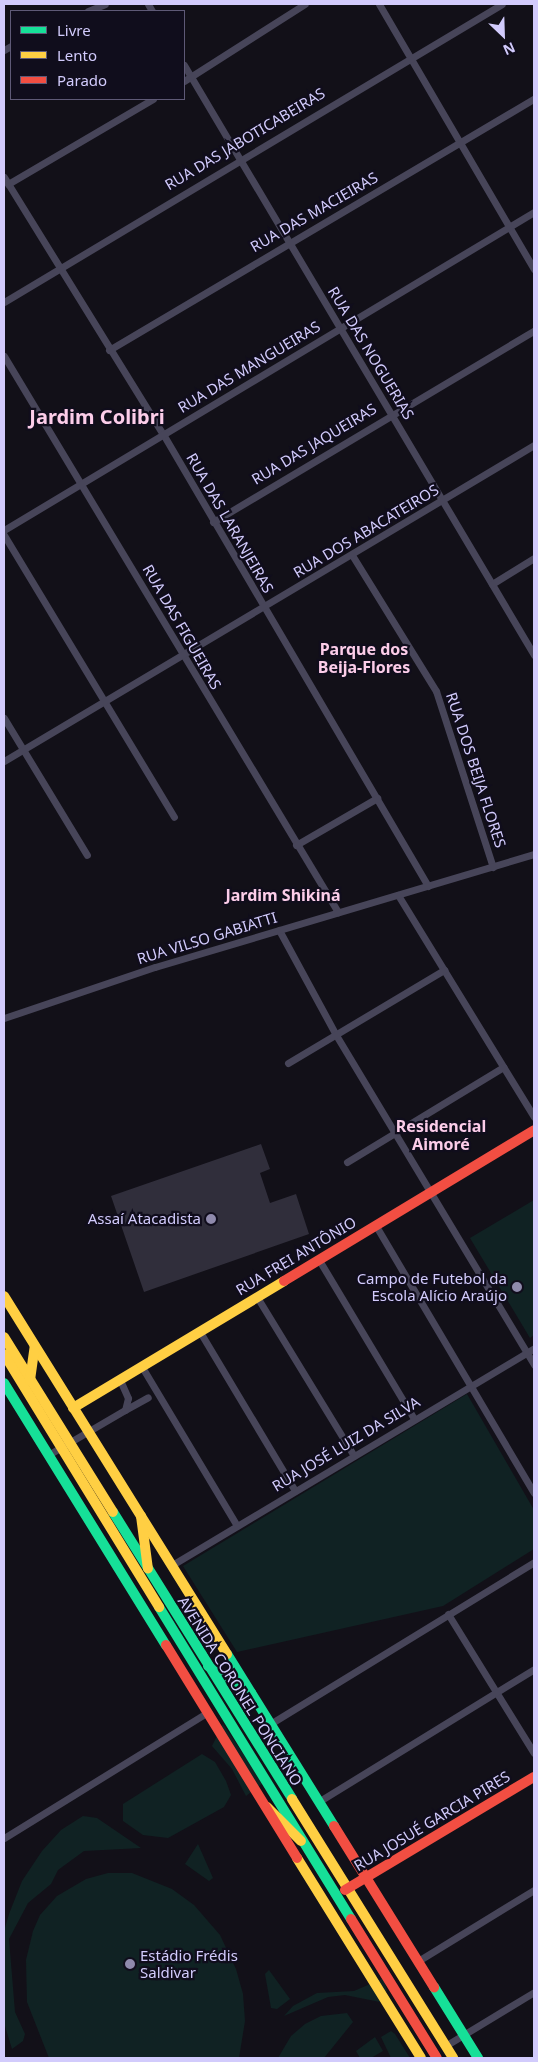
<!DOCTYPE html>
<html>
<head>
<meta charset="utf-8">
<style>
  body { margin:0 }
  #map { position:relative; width:538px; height:2062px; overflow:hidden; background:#121018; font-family:"Noto Sans",sans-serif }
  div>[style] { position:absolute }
  .green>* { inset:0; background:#102223 }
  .building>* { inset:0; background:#302e3b }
  .street>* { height:7px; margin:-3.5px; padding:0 3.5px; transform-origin:3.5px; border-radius:3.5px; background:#474559 }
  .fast>* { height:10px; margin:-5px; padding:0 5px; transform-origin:5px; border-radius:5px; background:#16e098 }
  .slow>* { height:10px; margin:-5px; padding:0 5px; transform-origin:5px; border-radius:5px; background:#ffcf43 }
  .jam>* { height:10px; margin:-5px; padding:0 5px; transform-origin:5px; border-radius:5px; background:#f24e42 }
  .dots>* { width:14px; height:14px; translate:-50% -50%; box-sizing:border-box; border:2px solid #100d1c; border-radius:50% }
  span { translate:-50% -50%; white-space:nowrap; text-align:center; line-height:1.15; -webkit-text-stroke:4.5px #100d1c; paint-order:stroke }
  .street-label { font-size:15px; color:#d2cbfc }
  .poi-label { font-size:15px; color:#d2cbfc }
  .right { translate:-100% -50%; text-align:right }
  .left { translate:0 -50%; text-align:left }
  .neighbourhood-label { font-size:16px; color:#fccde9; font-weight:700 }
  .district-label { font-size:20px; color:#fccde9; font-weight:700 }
  .frame { position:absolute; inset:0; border:5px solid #d2cbfc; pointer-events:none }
  .legend { position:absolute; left:10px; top:10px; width:175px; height:90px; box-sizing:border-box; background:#100d1c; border:1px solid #5e5976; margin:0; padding:6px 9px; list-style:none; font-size:15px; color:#d2cbfc }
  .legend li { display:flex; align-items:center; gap:10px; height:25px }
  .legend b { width:25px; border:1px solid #5e5976 }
  .north { position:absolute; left:478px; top:10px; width:50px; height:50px; -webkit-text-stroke:4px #100d1c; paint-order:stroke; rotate:156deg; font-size:14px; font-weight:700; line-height:20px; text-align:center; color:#d2cbfc }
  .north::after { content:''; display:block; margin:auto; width:18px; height:22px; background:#d2cbfc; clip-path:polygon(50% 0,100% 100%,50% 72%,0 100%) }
</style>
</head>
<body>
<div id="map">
  <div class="green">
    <div style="clip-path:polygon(534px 1200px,534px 1335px,530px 1338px,470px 1238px)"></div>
    <div style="clip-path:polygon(467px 1394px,534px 1510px,534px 1549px,443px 1606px,237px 1652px,183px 1566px)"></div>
    <div style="clip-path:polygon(223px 1724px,263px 1783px,246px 1796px,232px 1769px,212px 1746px)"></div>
    <div style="clip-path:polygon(202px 1754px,215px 1762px,226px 1781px,231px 1795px,224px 1807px,168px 1838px,143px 1835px,123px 1821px,123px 1804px)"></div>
    <div style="clip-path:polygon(83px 1816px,97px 1818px,141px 1848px,84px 1851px,58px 1870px,51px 1884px,28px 1903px,9px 1939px,15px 2012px,25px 2034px,23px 2041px,12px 2049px,4px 2023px,4px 1931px,9px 1914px,22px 1881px,42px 1851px,61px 1830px)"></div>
    <div style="clip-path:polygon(198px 1844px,213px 1878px,209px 1881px,185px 1864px)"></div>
    <div style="clip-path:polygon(108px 1873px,132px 1873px,172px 1889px,194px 1905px,220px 1935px,236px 1969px,243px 1994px,245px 2021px,239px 2058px,49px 2058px,27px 2002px,26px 1960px,33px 1931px,40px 1915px,57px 1896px,86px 1879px)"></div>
    <div style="clip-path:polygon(269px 1970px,290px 1999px,277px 2009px,271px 2008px,265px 1974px)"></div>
    <div style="clip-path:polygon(384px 1978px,387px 1991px,380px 2002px,345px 1995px,328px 1997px,284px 2016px,293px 2006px,317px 1993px,354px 1991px)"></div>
    <div style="clip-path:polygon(347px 2013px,353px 2022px,324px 2058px,278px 2058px,291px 2036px,305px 2024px,321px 2016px)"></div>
    <div style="clip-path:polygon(391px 2031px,395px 2034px,410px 2058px,391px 2058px,381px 2037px)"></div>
    <div style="clip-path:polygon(375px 2037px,383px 2051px,371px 2058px,360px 2058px,356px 2051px)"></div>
  </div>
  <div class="building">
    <div style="clip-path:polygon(261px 1144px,270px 1169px,260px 1173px,270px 1203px,296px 1194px,309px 1234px,144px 1292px,111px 1196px)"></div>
  </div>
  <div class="street">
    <div style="left:148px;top:4px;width:8px;rotate:60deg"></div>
    <div style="left:379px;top:4px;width:307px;rotate:59.7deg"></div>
    <div style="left:88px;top:11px;width:18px;rotate:-22deg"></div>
    <div style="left:4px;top:50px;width:8px;rotate:-30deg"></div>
    <div style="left:184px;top:65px;width:686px;rotate:59.32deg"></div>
    <div style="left:184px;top:81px;width:143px;rotate:-32.5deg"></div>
    <div style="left:4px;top:177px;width:302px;rotate:58.3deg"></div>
    <div style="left:163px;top:434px;width:524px;rotate:59.62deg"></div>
    <div style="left:8px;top:184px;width:168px;rotate:-30.4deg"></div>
    <div style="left:4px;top:302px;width:580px;rotate:-30.9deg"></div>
    <div style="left:109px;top:350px;width:494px;rotate:-30.6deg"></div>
    <div style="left:4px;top:356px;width:649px;rotate:59.01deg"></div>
    <div style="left:213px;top:522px;width:374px;rotate:-30.8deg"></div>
    <div style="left:4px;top:530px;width:618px;rotate:-30.96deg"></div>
    <div style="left:4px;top:535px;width:329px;rotate:58.9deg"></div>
    <div style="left:352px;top:555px;width:160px;rotate:58.3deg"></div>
    <div style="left:436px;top:691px;width:185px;rotate:72.1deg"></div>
    <div style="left:492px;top:584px;width:49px;rotate:-31.8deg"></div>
    <div style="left:4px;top:718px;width:160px;rotate:58.8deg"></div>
    <div style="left:4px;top:761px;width:617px;rotate:-30.8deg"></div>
    <div style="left:296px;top:845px;width:94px;rotate:-30.1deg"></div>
    <div style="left:398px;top:895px;width:260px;rotate:58.5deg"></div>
    <div style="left:279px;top:930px;width:119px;rotate:61.5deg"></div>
    <div style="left:336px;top:1035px;width:385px;rotate:59deg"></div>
    <div style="left:4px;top:1018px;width:159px;rotate:-18.7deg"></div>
    <div style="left:155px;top:967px;width:395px;rotate:-16.6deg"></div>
    <div style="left:288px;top:1063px;width:182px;rotate:-30.8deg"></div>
    <div style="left:347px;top:1162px;width:183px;rotate:-31.3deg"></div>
    <div style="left:376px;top:1226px;width:310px;rotate:59.4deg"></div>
    <div style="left:319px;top:1260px;width:185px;rotate:59.1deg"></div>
    <div style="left:257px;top:1297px;width:186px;rotate:58.6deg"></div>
    <div style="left:200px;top:1332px;width:185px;rotate:59.1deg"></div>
    <div style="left:142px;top:1367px;width:185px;rotate:59.1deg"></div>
    <div style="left:125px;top:1410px;width:26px;rotate:-29deg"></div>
    <div style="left:48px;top:1455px;width:89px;rotate:-30.3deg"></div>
    <div style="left:125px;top:1410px;width:12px;rotate:-76deg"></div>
    <div style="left:128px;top:1398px;width:20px;rotate:-114deg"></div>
    <div style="left:172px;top:1565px;width:422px;rotate:-30.9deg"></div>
    <div style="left:448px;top:1614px;width:163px;rotate:58.3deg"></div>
    <div style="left:270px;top:1724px;width:310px;rotate:-31.5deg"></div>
    <div style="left:318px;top:1802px;width:254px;rotate:-31.6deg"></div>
    <div style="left:4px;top:1838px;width:240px;rotate:-31.7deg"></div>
    <div style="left:418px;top:1961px;width:136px;rotate:-31.5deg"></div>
    <div style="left:445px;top:2046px;width:104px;rotate:-31.2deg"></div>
  </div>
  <div class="fast">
    <div style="left:4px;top:1383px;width:308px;rotate:58.3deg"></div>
    <div style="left:113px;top:1512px;width:338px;rotate:58deg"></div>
    <div style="left:159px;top:1607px;width:366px;rotate:58.4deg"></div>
    <div style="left:227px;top:1654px;width:203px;rotate:58.1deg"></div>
    <div style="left:208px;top:1666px;width:51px;rotate:32.1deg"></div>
    <div style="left:434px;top:1987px;width:84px;rotate:58.2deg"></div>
  </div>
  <div class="slow">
    <div style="left:4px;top:1296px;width:422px;rotate:58.1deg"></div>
    <div style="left:4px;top:1337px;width:206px;rotate:58.1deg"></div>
    <div style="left:4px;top:1354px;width:297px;rotate:58.5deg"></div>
    <div style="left:30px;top:1380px;width:34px;rotate:-82deg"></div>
    <div style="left:73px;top:1408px;width:246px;rotate:-31deg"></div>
    <div style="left:141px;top:1516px;width:53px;rotate:82.5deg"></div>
    <div style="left:292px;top:1799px;width:305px;rotate:58.1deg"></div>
    <div style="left:267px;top:1807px;width:48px;rotate:45deg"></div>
    <div style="left:297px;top:1858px;width:235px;rotate:58.2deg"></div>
  </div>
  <div class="jam">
    <div style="left:284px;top:1281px;width:292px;rotate:-31.1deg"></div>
    <div style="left:166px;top:1645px;width:250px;rotate:58.4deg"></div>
    <div style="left:334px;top:1826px;width:190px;rotate:58.2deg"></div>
    <div style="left:345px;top:1890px;width:220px;rotate:-30.9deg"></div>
    <div style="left:351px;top:1919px;width:163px;rotate:58.3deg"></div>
  </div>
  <div class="dots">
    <div style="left:211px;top:1219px;background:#8f8aac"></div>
    <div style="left:517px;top:1287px;background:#8f8aac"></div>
    <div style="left:130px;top:1964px;background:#8f8aac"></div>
  </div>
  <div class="street-label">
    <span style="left:245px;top:139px;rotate:-31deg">RUA DAS JABOTICABEIRAS</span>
    <span style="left:314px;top:212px;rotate:-30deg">RUA DAS MACIEIRAS</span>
    <span style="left:371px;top:353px;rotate:59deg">RUA DAS NOGUERIAS</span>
    <span style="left:249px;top:367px;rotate:-31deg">RUA DAS MANGUEIRAS</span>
    <span style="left:314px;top:444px;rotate:-31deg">RUA DAS JAQUEIRAS</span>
    <span style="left:230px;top:523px;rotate:60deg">RUA DAS LARANJEIRAS</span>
    <span style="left:366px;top:531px;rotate:-31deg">RUA DOS ABACATEIROS</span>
    <span style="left:182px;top:627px;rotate:60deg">RUA DAS FIGUEIRAS</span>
    <span style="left:476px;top:770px;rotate:72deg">RUA DOS BEIJA FLORES</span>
    <span style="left:207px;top:938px;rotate:-17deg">RUA VILSO GABIATTI</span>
    <span style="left:296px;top:1256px;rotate:-31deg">RUA FREI ANTÔNIO</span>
    <span style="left:346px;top:1444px;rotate:-31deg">RUA JOSÉ LUIZ DA SILVA</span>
    <span style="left:240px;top:1691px;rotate:58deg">AVENIDA CORONEL PONCIANO</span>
    <span style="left:432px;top:1821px;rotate:-31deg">RUA JOSUÉ GARCIA PIRES</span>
  </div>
  <div class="poi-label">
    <span class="right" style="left:201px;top:1219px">Assaí Atacadista</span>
    <span class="right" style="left:507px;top:1287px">Campo de Futebol da<br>Escola Alício Araújo</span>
    <span class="left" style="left:140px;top:1964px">Estádio Frédis<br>Saldivar</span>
  </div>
  <div class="neighbourhood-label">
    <span style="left:364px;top:658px">Parque dos<br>Beija-Flores</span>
    <span style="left:283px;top:895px">Jardim Shikiná</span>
    <span style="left:441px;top:1135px">Residencial<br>Aimoré</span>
  </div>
  <div class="district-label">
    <span style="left:97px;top:416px">Jardim Colibri</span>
  </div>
  <div class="frame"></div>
  <ul class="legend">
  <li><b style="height:6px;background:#16e098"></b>Livre</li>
  <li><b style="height:6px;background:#ffcf43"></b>Lento</li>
  <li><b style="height:6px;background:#f24e42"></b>Parado</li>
  </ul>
  <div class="north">N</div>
</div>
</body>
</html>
